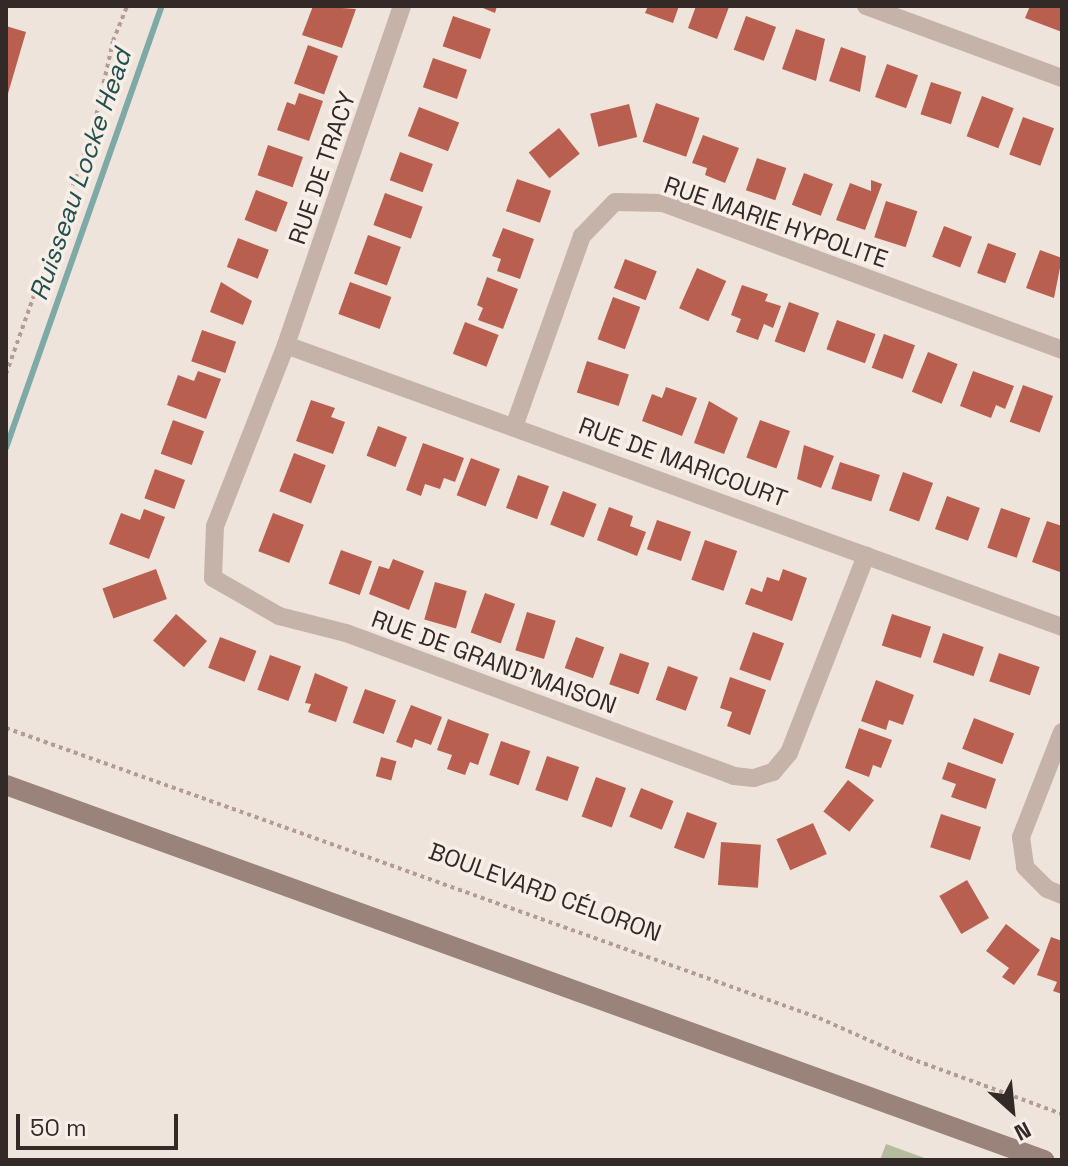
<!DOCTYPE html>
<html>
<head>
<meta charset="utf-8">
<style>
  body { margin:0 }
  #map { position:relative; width:1068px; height:1166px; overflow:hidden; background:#efe4db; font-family:"Space Grotesk",sans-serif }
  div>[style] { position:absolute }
  .green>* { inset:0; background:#b4bc9d }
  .stream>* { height:6px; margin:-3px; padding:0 3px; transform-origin:3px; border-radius:3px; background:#7da9a7 }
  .building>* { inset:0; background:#b95f4f; transform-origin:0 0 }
  .path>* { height:4px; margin-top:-2px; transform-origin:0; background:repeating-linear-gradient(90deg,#b19d93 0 4px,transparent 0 8px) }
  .street>* { height:18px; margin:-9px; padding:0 9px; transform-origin:9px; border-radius:9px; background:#c5b3a9 }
  .secondary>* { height:20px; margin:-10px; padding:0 10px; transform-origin:10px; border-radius:10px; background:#99837a }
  span { translate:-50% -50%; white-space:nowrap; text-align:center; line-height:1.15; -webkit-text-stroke:7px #f7eee7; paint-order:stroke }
  .street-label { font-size:24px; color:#332a28 }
  .water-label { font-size:26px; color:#22504f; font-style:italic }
  .frame { position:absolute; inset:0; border:8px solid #332a28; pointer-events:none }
  .north { position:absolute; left:972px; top:1070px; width:80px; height:80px; -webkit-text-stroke:6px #f7eee7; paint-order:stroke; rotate:153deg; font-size:22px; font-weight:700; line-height:32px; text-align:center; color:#332a28 }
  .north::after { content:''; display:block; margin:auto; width:28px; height:36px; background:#332a28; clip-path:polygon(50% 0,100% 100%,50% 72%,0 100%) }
  .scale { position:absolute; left:16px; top:1114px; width:162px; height:36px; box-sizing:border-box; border:4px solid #332a28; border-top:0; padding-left:10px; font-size:24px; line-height:28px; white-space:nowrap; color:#332a28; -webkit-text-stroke:6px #f7eee7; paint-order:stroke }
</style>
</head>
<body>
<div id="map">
  <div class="green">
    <div style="clip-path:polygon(886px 1144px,930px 1160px,880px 1160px)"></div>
  </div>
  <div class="stream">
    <div style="left:6px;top:448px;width:469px;rotate:-70.6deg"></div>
  </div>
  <div class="building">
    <div style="clip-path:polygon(313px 6px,356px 9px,342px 48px,302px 35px)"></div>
    <div style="clip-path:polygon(478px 6px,497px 6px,495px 13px)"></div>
    <div style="clip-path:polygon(648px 6px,679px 6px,673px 23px,645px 13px)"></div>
    <div style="clip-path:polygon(696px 6px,729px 7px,717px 39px,688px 28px)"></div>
    <div style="clip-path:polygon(1030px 6px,1062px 6px,1062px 32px,1025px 18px)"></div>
    <div style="left:453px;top:16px;width:40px;height:32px;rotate:19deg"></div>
    <div style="left:746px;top:16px;width:32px;height:36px;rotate:20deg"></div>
    <div style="clip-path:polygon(6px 26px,26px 32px,7px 97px,6px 97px)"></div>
    <div style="clip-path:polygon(796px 29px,825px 39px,816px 81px,782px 69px)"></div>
    <div style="left:308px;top:45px;width:32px;height:41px;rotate:20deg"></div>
    <div style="clip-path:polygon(841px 47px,866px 56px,860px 92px,829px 81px)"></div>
    <div style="left:433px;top:58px;width:36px;height:31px;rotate:19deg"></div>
    <div style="left:887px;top:64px;width:33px;height:35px;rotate:20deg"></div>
    <div style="left:931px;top:82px;width:32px;height:34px;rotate:18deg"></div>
    <div style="clip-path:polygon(299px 93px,323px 101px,309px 141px,277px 130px,287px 102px,295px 105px)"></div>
    <div style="left:982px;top:96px;width:34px;height:43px;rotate:21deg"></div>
    <div style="left:656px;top:103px;width:46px;height:41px;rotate:19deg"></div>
    <div style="left:629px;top:104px;width:34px;height:40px;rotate:76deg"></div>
    <div style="left:419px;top:107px;width:43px;height:31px;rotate:21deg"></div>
    <div style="left:1023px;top:117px;width:33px;height:40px;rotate:20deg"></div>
    <div style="left:559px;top:128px;width:33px;height:39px;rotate:51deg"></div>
    <div style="clip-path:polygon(703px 135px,739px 148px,725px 183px,705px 175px,707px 168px,692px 163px)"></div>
    <div style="left:268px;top:145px;width:37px;height:32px;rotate:19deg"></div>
    <div style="left:400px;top:152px;width:35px;height:30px;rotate:20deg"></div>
    <div style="left:757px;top:158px;width:31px;height:34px;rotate:19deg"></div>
    <div style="left:804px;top:173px;width:31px;height:34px;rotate:21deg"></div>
    <div style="left:517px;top:179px;width:36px;height:34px;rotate:19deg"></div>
    <div style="clip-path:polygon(871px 180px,882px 184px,865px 230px,836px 220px,850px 183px,871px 191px)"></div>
    <div style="left:256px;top:190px;width:34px;height:32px;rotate:21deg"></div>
    <div style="left:385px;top:193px;width:40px;height:34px;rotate:20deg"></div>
    <div style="left:886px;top:201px;width:33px;height:38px;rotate:18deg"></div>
    <div style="left:944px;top:226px;width:30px;height:33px;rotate:21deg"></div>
    <div style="clip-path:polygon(503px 228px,534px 239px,520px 279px,497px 271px,501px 259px,492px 256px)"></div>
    <div style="left:368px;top:235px;width:35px;height:41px;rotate:20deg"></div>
    <div style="left:238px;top:238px;width:33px;height:31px;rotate:21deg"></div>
    <div style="left:988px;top:243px;width:30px;height:32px;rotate:20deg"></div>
    <div style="clip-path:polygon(1040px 250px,1062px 258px,1054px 298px,1026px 288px)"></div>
    <div style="left:625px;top:259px;width:34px;height:31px;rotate:21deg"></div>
    <div style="left:697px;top:268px;width:32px;height:44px;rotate:24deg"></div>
    <div style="clip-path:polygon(487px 277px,518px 289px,503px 329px,478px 320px,483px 308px,477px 305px)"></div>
    <div style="clip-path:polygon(221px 282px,252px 301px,243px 325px,210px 312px)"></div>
    <div style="left:350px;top:282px;width:44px;height:34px;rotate:20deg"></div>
    <div style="clip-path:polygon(742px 285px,768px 294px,765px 301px,781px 306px,773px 328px,764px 324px,758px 340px,736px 332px,741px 319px,731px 315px)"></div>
    <div style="left:613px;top:297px;width:29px;height:45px;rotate:20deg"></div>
    <div style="left:789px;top:302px;width:32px;height:42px;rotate:20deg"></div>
    <div style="left:837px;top:320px;width:41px;height:31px;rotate:20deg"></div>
    <div style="left:465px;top:322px;width:36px;height:34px;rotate:21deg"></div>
    <div style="left:202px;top:330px;width:36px;height:33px;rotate:19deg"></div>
    <div style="left:884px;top:334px;width:33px;height:36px;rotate:20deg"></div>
    <div style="left:928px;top:352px;width:32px;height:43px;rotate:22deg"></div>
    <div style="left:587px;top:361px;width:44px;height:33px;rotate:18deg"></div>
    <div style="clip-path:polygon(198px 371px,221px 379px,206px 419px,167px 405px,178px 375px,194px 381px)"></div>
    <div style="clip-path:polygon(973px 371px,1014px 386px,1005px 409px,996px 405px,991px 418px,960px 406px)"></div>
    <div style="left:1023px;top:385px;width:32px;height:39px;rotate:20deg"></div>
    <div style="clip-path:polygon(666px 387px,697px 398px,682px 436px,642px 421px,652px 394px,662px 398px)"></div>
    <div style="clip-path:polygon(311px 400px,335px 408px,331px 417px,345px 422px,333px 454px,296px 441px)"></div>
    <div style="clip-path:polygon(709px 401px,738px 418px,724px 454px,694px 443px)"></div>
    <div style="left:173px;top:420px;width:33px;height:36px;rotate:20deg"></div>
    <div style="left:760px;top:420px;width:32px;height:40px;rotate:20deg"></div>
    <div style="left:378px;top:426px;width:31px;height:32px;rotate:21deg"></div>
    <div style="clip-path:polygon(423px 443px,464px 458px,455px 482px,444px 478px,440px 489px,425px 484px,421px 496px,406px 490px)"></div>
    <div style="clip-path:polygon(804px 445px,834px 456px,821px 488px,797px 479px)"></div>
    <div style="left:294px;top:453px;width:34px;height:41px;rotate:21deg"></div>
    <div style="left:471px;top:458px;width:31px;height:40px;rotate:21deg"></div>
    <div style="left:840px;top:462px;width:42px;height:28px;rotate:18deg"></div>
    <div style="left:155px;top:469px;width:32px;height:31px;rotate:20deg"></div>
    <div style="left:903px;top:472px;width:32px;height:41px;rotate:20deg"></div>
    <div style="left:518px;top:475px;width:33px;height:35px;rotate:20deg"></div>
    <div style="left:563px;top:491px;width:36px;height:36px;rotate:21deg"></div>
    <div style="left:947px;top:496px;width:35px;height:35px;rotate:20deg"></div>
    <div style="clip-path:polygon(609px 507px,633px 516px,630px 526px,646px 532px,637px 556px,597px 540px)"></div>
    <div style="left:1001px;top:508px;width:31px;height:42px;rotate:19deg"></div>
    <div style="clip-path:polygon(144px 509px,165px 517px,149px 559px,109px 544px,121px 513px,140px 520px)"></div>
    <div style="left:273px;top:513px;width:33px;height:41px;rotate:21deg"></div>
    <div style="left:657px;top:520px;width:36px;height:31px;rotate:19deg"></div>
    <div style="clip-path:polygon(1047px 521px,1062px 526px,1060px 572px,1032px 562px)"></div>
    <div style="left:705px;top:540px;width:34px;height:42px;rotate:19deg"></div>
    <div style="left:341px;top:550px;width:33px;height:36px;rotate:20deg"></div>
    <div style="clip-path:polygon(393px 559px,424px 571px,409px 610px,369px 594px,379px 566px,389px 569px)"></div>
    <div style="left:156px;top:569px;width:32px;height:57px;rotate:70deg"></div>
    <div style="clip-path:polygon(783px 569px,807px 578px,792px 621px,745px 604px,751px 588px,762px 592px,767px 577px,779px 581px)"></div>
    <div style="left:435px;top:582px;width:33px;height:39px;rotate:16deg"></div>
    <div style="left:485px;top:593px;width:32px;height:42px;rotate:20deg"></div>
    <div style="left:527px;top:612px;width:30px;height:40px;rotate:17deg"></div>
    <div style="left:176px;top:614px;width:41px;height:35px;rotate:41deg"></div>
    <div style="left:892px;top:614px;width:41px;height:33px;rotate:18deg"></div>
    <div style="left:753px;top:632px;width:33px;height:40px;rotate:20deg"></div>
    <div style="left:943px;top:633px;width:43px;height:31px;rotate:19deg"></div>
    <div style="left:220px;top:637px;width:39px;height:33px;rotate:21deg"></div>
    <div style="left:576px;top:637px;width:30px;height:33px;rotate:20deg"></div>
    <div style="left:620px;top:653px;width:31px;height:33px;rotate:19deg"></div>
    <div style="left:999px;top:653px;width:43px;height:30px;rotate:19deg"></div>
    <div style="left:270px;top:655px;width:33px;height:37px;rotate:20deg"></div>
    <div style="left:668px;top:666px;width:32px;height:36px;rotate:20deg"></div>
    <div style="clip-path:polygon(315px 673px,348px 687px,336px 722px,308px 712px,311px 704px,305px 703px)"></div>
    <div style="clip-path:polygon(730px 677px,766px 690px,750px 735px,727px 726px,732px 712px,720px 708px)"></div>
    <div style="clip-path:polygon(876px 680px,914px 695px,903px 725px,889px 720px,886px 730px,861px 721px)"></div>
    <div style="left:365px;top:689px;width:33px;height:36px;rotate:20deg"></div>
    <div style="clip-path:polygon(411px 705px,442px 717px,431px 745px,415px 739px,412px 748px,396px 742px)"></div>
    <div style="left:974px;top:718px;width:43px;height:33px;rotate:21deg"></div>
    <div style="clip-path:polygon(448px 719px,489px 734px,478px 765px,470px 762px,465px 775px,447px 769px,452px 755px,437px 750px)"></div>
    <div style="clip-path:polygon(859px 728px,892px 740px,881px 768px,873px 765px,869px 777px,845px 768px)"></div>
    <div style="left:501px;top:741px;width:31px;height:36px;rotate:19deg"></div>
    <div style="left:547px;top:756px;width:34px;height:36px;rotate:19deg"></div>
    <div style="left:381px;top:757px;width:16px;height:20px;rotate:15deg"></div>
    <div style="clip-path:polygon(948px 762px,996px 779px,986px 809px,951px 797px,956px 784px,942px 779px)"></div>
    <div style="left:596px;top:777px;width:32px;height:42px;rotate:20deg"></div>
    <div style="left:848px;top:780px;width:33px;height:40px;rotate:38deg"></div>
    <div style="left:641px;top:788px;width:35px;height:31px;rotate:22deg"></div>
    <div style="left:687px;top:812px;width:32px;height:38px;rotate:20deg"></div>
    <div style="left:941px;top:814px;width:42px;height:35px;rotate:18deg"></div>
    <div style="left:813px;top:823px;width:34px;height:40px;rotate:66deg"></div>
    <div style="left:721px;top:842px;width:40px;height:43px;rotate:4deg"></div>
    <div style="left:967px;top:880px;width:44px;height:32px;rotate:60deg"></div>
    <div style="clip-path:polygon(1006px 924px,1040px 950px,1014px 985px,1002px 977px,1009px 968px,986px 951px)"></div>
    <div style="clip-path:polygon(1051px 937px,1062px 941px,1062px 994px,1053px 991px,1057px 982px,1037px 975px)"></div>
  </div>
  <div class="path">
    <div style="left:6px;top:374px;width:259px;rotate:-70.4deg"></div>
    <div style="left:93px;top:130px;width:91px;rotate:-77.3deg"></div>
    <div style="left:113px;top:41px;width:38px;rotate:-68deg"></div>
    <div style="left:6px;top:728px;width:863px;rotate:19.63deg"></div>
    <div style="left:819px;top:1018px;width:98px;rotate:24deg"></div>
    <div style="left:909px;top:1058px;width:163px;rotate:20.1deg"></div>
  </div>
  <div class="street">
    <div style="left:402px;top:6px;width:358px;rotate:108.9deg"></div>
    <div style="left:286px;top:345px;width:194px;rotate:111.4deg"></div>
    <div style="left:215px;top:526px;width:52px;rotate:92.2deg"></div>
    <div style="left:213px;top:578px;width:76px;rotate:29.9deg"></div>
    <div style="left:279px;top:616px;width:69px;rotate:14.2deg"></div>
    <div style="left:346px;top:633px;width:414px;rotate:20.2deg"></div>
    <div style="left:734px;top:776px;width:20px;rotate:6deg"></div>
    <div style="left:754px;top:778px;width:20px;rotate:-18deg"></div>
    <div style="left:773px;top:772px;width:25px;rotate:-50deg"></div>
    <div style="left:789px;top:753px;width:212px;rotate:-68.7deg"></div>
    <div style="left:866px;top:6px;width:209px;rotate:20.2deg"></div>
    <div style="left:286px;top:345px;width:826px;rotate:19.97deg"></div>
    <div style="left:515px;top:424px;width:200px;rotate:-70.4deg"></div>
    <div style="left:582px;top:236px;width:47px;rotate:-45.9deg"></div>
    <div style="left:615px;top:202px;width:48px;rotate:1.2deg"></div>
    <div style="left:663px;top:203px;width:425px;rotate:20.2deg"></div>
    <div style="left:1062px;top:732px;width:113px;rotate:111.3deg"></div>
    <div style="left:1021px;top:837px;width:30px;rotate:82deg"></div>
    <div style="left:1025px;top:867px;width:31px;rotate:45deg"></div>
    <div style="left:1047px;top:889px;width:16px;rotate:22deg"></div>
  </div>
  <div class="secondary">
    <div style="left:6px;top:785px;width:1104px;rotate:19.86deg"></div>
  </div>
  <div class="street-label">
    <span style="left:322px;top:168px;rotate:-71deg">RUE DE TRACY</span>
    <span style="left:776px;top:222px;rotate:19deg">RUE MARIE HYPOLITE</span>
    <span style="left:683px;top:462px;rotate:20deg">RUE DE MARICOURT</span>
    <span style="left:494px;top:662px;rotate:20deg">RUE DE GRAND'MAISON</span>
    <span style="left:545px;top:892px;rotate:20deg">BOULEVARD CÉLORON</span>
  </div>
  <div class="water-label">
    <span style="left:81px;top:175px;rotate:-71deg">Ruisseau Locke Head</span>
  </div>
  <div class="frame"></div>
  <div class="north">N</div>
  <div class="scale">50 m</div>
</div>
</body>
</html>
